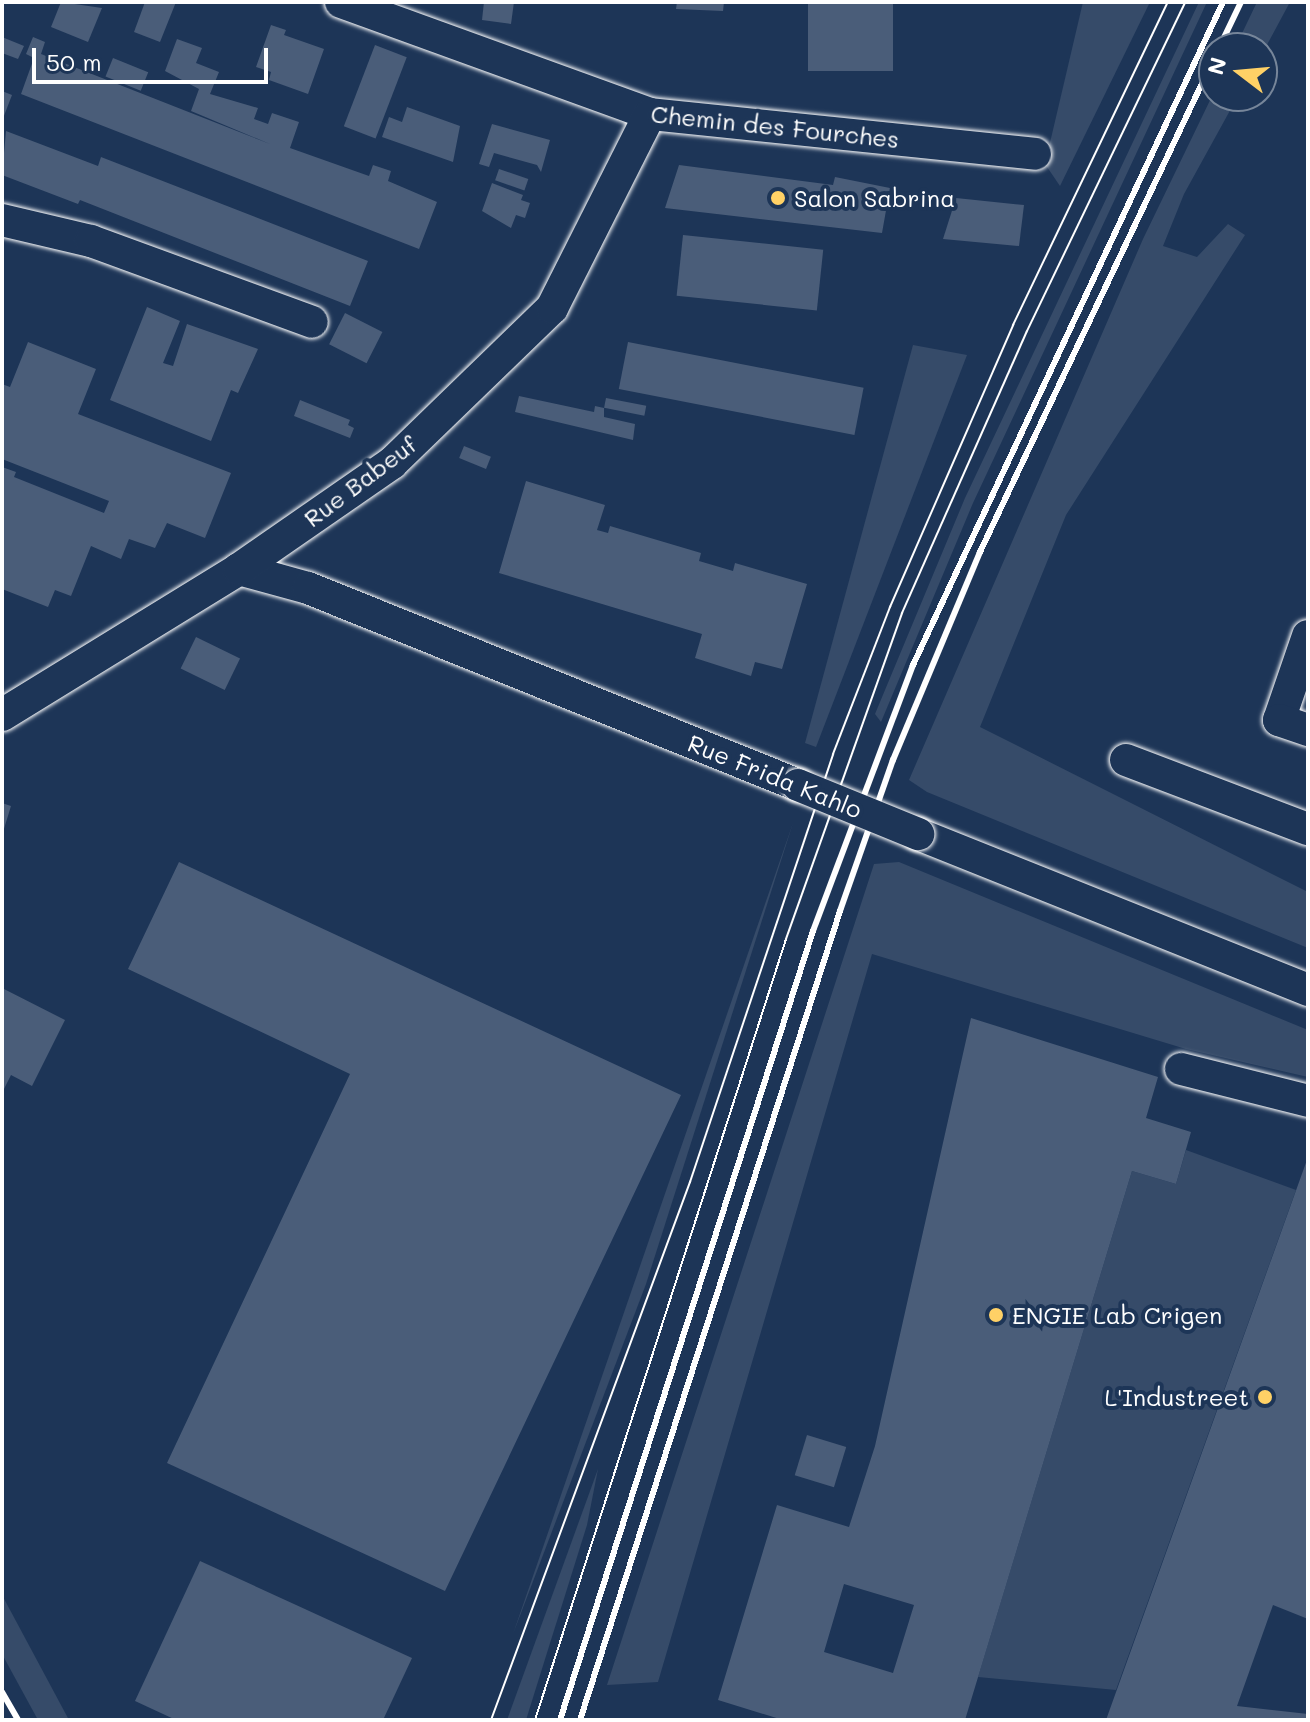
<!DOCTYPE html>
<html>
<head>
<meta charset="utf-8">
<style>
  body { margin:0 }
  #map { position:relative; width:1310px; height:1722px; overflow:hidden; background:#1d3557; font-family:Mali,sans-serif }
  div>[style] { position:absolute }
  .green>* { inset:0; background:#364b69 }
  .building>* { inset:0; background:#4a5d79; transform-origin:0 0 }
  .roads { filter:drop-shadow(0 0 2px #fff) drop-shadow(0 0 2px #fff) }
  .minor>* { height:32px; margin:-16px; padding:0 16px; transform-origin:16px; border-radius:16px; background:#1d3557 }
  .tram>* { height:2px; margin:-1px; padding:0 1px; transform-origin:1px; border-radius:1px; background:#fff }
  .rail>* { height:6px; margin:-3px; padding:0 3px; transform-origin:3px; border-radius:3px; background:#fff }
  .bridges { filter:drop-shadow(0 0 2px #fff) drop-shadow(0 0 2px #fff) }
  .minor-bridge>* { height:32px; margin:-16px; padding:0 16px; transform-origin:16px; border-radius:16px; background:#1d3557 }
  .dots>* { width:22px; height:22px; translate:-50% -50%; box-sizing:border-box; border:4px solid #1d3557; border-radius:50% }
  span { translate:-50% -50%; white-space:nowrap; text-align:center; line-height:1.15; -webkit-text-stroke:8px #1d3557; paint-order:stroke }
  .street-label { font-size:24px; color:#fff }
  .poi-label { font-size:24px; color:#fff }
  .left { translate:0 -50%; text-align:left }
  .right { translate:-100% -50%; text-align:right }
  .frame { position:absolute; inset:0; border:4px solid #fff; pointer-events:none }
  .north { position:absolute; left:1198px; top:32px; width:80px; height:80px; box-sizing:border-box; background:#1d3557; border:2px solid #77869a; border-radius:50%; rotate:286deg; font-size:22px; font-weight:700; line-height:32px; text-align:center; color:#fff }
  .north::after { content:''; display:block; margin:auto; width:28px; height:36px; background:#ffd166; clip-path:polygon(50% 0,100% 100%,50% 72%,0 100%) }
  .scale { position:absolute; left:32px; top:48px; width:236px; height:36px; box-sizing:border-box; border:4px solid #fff; border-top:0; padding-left:10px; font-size:24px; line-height:28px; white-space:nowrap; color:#fff; -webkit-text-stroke:6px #1d3557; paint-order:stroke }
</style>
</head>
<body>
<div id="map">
  <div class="green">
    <div style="clip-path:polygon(1083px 2px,1150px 2px,1060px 186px,1045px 164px)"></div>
    <div style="clip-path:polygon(1199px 2px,1207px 2px,973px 503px,881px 722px,875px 714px,965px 498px)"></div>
    <div style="clip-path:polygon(1257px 2px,1290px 2px,1262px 54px,1262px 48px,1235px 48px)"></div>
    <div style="clip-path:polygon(1214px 92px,1238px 96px,1184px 194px,1163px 246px,1197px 257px,1228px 224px,1245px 235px,1066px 515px,980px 727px,1308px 892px,1308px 948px,927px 792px,909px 780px,1143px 239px)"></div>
    <div style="clip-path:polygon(913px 345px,967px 355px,816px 747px,805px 743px)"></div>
    <div style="clip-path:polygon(793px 823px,646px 1284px,513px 1634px)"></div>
    <div style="clip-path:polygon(899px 862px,1308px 1030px,1308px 1077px,1186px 1049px,872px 954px,658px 1682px,607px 1685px,874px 864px)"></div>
    <div style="clip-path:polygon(1186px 1150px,1296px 1190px,1116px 1690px,978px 1677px,1132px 1171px,1176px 1184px)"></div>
    <div style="clip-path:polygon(598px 1469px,587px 1525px,526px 1720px,507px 1720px)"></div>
    <div style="clip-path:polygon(2px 1595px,69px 1720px,38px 1720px,2px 1654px)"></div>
  </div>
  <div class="building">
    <div style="clip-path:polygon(61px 2px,102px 8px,88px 42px,51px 27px)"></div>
    <div style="clip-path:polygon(145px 2px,176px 2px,160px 42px,134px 32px)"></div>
    <div style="clip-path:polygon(484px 2px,514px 2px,511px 24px,482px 20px)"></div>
    <div style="clip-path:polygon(677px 2px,724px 2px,723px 11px,676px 9px)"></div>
    <div style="left:808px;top:2px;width:85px;height:69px"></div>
    <div style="clip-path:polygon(271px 25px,286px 30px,284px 35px,324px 49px,308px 94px,269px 80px,271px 72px,256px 67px)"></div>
    <div style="clip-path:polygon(2px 37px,24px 46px,18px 59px,2px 53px)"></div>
    <div style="clip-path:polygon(33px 37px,45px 42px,41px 54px,270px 144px,191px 111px,199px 89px,165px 71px,177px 39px,202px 48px,196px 63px,219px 72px,210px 94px,258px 108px,254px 119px,268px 124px,272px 113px,299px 122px,290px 148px,369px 176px,373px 165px,391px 171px,388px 181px,437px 202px,419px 249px,21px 94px,34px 58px,26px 54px)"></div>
    <div style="left:375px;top:45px;width:34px;height:87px;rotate:21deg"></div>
    <div style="left:113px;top:58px;width:38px;height:20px;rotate:22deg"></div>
    <div style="clip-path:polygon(2px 91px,12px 95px,2px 121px)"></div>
    <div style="clip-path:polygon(407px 107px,460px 126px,453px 162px,382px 137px,389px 117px,402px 122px)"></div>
    <div style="clip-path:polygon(492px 124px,550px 140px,541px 172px,537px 165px,494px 153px,489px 167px,479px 164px)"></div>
    <div style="clip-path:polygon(6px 131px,98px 166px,101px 157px,368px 261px,350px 306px,80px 200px,78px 204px,2px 175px)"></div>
    <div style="clip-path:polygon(679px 165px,833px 185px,835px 177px,890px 188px,882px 233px,665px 208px)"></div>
    <div style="left:499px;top:169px;width:31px;height:12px;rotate:19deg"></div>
    <div style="clip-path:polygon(492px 183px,523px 195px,521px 200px,530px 203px,525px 218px,516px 215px,511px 228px,482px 211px)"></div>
    <div style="clip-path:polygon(956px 198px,1024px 205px,1019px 246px,943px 239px)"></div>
    <div style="left:683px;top:235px;width:141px;height:61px;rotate:6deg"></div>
    <div style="clip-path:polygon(147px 307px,180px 321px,163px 363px,173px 366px,187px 324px,258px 349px,238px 393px,231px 390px,211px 441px,110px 400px)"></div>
    <div style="left:345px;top:313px;width:42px;height:35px;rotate:27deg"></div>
    <div style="clip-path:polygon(28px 342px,96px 369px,78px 414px,231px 473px,205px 538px,167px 523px,155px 548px,129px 539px,121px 559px,91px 546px,71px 596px,55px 590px,48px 607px,2px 589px,2px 467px,16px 472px,14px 477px,104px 513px,109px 501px,2px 459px,2px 384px,10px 387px)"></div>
    <div style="left:628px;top:342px;width:240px;height:48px;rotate:11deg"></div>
    <div style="clip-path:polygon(519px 396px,594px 412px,595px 406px,604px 408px,604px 417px,635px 424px,633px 440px,515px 412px)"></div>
    <div style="left:606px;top:398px;width:41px;height:10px;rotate:11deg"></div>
    <div style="clip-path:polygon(300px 400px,350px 420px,348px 425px,354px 428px,350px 438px,294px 416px)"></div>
    <div style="left:464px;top:446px;width:29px;height:13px;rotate:22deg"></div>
    <div style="clip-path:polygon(526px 481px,605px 505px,597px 530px,608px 533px,610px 526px,701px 553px,699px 561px,733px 571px,735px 563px,807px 584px,782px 669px,755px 662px,751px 676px,695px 658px,702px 634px,499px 573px)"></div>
    <div style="left:196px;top:637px;width:49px;height:35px;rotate:26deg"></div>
    <div style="clip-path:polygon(2px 803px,11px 806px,3px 832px,2px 832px)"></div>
    <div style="clip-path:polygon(179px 862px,681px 1095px,445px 1591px,167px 1463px,350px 1074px,128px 969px)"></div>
    <div style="clip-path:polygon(2px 988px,65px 1020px,32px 1086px,11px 1075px,2px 1093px)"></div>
    <div style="clip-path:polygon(evenodd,971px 1018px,1158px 1077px,1146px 1118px,1191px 1132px,1176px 1184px,1132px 1171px,965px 1720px,783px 1720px,718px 1700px,777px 1505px,849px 1527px,875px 1446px,971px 1018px,844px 1584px,914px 1605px,893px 1673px,824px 1652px,844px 1584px)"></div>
    <div style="clip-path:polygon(1308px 1157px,1308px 1619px,1273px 1605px,1237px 1706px,1308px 1714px,1308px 1720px,1106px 1720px)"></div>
    <div style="left:807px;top:1435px;width:41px;height:42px;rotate:17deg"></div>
    <div style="clip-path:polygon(200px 1561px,412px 1658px,383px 1720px,176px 1720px,135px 1701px)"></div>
  </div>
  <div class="roads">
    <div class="minor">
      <div style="left:341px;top:2px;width:329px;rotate:19.9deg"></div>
      <div style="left:650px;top:114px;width:387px;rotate:5.9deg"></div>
      <div style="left:2px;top:220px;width:91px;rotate:13.3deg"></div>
      <div style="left:91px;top:241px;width:235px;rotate:20.1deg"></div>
      <div style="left:239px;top:569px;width:72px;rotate:15.4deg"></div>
      <div style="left:308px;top:588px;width:528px;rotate:21.9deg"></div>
      <div style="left:1308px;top:636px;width:89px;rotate:109deg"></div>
      <div style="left:1279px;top:720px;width:31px;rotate:19deg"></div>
      <div style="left:2px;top:715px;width:278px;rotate:-31.6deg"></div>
      <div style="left:239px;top:569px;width:186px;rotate:-34.7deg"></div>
      <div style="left:392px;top:463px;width:223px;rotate:-44.1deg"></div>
      <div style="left:552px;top:308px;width:217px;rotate:-63.2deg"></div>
      <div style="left:1126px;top:760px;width:195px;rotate:20.8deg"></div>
      <div style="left:918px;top:834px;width:420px;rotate:21.8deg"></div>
      <div style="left:1181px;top:1069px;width:131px;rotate:14.1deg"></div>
    </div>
  </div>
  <div class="tram">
    <div style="left:491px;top:1720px;width:574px;rotate:-69.7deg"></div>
    <div style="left:690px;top:1182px;width:451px;rotate:-71.5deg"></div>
    <div style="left:833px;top:754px;width:158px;rotate:-68.8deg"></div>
    <div style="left:890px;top:607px;width:308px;rotate:-66.4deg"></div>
    <div style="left:1013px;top:325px;width:358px;rotate:-64.4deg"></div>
    <div style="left:535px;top:1720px;width:820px;rotate:-72.18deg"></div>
    <div style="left:786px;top:939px;width:346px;rotate:-70.4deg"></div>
    <div style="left:902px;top:613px;width:308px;rotate:-66.1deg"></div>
    <div style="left:1027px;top:331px;width:365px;rotate:-64.3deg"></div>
  </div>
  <div class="rail">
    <div style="left:1219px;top:48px;width:51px;rotate:-64.4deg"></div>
    <div style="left:2px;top:1692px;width:32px;rotate:60deg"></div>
    <div style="left:560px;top:1720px;width:829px;rotate:-72.22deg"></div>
    <div style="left:813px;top:931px;width:284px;rotate:-69.4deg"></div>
    <div style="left:913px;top:665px;width:732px;rotate:-64.94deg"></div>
    <div style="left:580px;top:1720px;width:850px;rotate:-72.18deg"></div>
    <div style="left:840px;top:911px;width:160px;rotate:-70.7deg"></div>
    <div style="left:893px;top:760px;width:225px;rotate:-67.3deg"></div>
    <div style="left:980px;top:552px;width:547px;rotate:-64.65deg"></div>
  </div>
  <div class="bridges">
    <div class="minor-bridge">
      <div style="left:798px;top:785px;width:130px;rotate:22.2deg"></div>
    </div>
  </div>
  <div class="dots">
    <div style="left:778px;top:198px;background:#ffd166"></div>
    <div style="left:996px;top:1315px;background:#ffd166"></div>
    <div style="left:1265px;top:1397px;background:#ffd166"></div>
  </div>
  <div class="street-label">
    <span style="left:775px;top:126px;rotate:6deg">Chemin des Fourches</span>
    <span style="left:360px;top:481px;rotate:-37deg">Rue Babeuf</span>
    <span style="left:775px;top:776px;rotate:22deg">Rue Frida Kahlo</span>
  </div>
  <div class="poi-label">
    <span class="left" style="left:794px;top:198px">Salon Sabrina</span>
    <span class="left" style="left:1012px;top:1315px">ENGIE Lab Crigen</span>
    <span class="right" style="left:1249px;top:1397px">L'Industreet</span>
  </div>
  <div class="frame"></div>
  <div class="north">N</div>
  <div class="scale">50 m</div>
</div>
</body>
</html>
